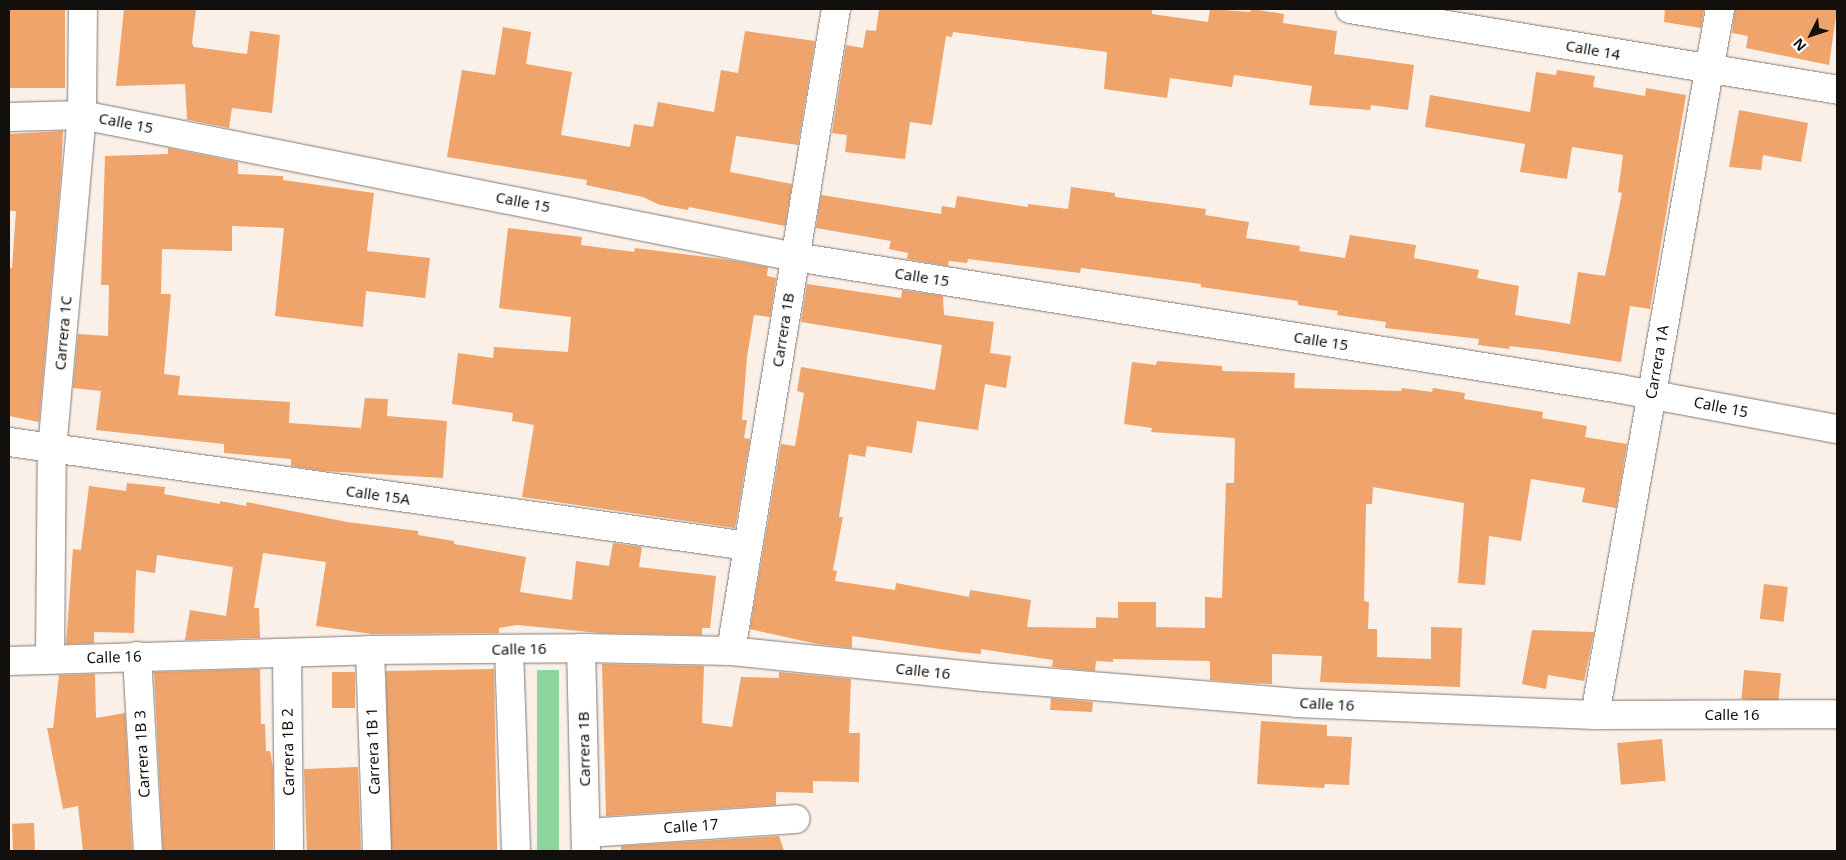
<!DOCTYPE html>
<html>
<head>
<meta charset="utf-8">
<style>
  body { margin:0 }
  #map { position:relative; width:1846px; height:860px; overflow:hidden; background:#fbf0e8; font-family:"Noto Sans",sans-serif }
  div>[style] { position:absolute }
  .green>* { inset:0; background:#8dd49f; transform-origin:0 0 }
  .building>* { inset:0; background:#eea46b; transform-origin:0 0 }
  .roads { filter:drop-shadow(0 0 1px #837972) drop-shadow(0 0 1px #837972) }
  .street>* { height:28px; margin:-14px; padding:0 14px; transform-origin:14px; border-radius:14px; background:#fff }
  .secondary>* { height:28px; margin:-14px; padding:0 14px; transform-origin:14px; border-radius:14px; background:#fff }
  span { translate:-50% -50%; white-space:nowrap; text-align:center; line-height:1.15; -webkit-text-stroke:4px #fff; paint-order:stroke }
  .street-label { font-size:15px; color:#130f0c }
  .frame { position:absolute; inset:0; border:10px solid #130f0c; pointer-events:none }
  .north { position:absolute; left:1786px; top:10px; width:50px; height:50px; -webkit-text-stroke:4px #fff; paint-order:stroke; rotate:229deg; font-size:14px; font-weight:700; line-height:20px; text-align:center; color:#130f0c }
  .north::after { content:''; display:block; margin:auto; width:18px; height:22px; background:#130f0c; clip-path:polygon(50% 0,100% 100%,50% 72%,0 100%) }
</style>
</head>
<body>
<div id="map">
  <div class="green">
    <div style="left:537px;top:670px;width:22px;height:181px"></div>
  </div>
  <div class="building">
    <div style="left:9px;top:9px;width:56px;height:79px"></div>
    <div style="clip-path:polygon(124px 9px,196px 9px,192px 43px,194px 47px,247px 54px,250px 31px,280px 35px,272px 113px,232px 108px,229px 128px,184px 119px,187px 119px,185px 84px,116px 86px)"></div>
    <div style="clip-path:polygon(879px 9px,1152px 9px,1152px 14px,1208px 22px,1210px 9px,1250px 12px,1252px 9px,1284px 14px,1283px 23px,1337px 31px,1334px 54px,1414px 65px,1408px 110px,1371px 105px,1370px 110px,1309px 105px,1312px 86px,1234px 75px,1232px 87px,1170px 78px,1167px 98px,1104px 89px,1107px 52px,953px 32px,952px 37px,946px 36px,932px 125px,910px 122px,905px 159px,845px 152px,847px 135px,832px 133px,846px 45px,863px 48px,866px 30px,876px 31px)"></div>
    <div style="clip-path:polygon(1665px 9px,1704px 9px,1701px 28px,1664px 22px)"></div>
    <div style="clip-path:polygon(1735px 9px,1837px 9px,1829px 65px,1746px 48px,1748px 36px,1732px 33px)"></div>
    <div style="clip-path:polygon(503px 27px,531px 32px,526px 64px,572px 72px,561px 135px,630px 147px,634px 124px,653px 127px,658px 102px,714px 112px,721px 70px,738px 73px,745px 31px,815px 41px,798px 145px,736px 136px,730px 172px,792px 184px,785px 226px,689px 207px,688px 210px,660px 205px,643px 197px,586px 185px,587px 180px,447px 157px,462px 70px,495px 75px)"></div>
    <div style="clip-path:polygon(1557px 70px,1595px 76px,1593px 87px,1645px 96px,1646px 88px,1686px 95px,1650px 309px,1630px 306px,1621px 362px,1544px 350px,1510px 346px,1509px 349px,1478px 345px,1479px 339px,1385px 328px,1386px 322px,1337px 315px,1338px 311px,1298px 305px,1298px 301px,1201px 287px,1201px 284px,1081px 268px,1080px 273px,968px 259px,967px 263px,949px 261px,948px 266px,907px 259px,908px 253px,889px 249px,891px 241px,816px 228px,821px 195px,941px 214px,942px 206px,955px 208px,957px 196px,1028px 207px,1028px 204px,1068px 209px,1071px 187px,1115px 193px,1115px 197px,1206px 209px,1205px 215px,1249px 222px,1246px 238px,1300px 246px,1299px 251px,1345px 258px,1350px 235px,1416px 245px,1414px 258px,1479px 270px,1477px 278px,1519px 286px,1515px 315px,1570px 324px,1578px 272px,1605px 276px,1622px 193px,1618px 192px,1623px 155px,1572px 147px,1567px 179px,1520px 172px,1525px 144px,1425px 127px,1430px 95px,1530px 112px,1536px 72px,1556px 75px)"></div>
    <div style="clip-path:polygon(1739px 110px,1808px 123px,1801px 162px,1763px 155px,1761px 170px,1729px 167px)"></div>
    <div style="clip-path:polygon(63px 131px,61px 174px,39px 422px,9px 416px,9px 268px,12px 268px,16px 211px,9px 211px,9px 134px)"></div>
    <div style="clip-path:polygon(168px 148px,238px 162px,238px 174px,283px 176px,283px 180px,374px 193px,367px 251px,430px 258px,425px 298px,366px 291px,363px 327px,275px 316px,284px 228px,232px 226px,232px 251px,162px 249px,161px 294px,171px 294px,164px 374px,180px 376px,178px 395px,290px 402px,289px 423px,361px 428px,365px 398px,388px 399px,387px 416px,447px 421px,443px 478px,324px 471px,291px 466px,291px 459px,224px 453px,224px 444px,96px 430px,101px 391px,73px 388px,78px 334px,108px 336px,109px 285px,101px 285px,105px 156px,168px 154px)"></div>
    <div style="clip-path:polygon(508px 228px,582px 237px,581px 245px,634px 252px,635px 248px,730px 260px,768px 267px,767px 276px,776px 278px,770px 317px,754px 315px,747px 357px,742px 420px,747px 420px,744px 438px,750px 439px,735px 528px,522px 497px,534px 425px,512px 421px,513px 413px,452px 404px,458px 353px,493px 358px,494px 347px,568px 352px,571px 317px,499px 308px)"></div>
    <div style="clip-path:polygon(807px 284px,901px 298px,902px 290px,943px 296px,944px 315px,994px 322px,990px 353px,1011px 356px,1006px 388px,985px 384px,978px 430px,917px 421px,912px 453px,867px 446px,865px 457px,849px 454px,839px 517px,843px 517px,833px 570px,837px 571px,835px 581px,895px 590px,896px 583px,969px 597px,970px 590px,1031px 600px,1027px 627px,1096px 628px,1096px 617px,1118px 618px,1118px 602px,1156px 602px,1156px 627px,1205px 628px,1205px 597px,1222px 598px,1226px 483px,1234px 483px,1235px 438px,1151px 432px,1152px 428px,1124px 424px,1132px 362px,1156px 365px,1157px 361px,1222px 366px,1222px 371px,1295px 373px,1294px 388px,1401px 391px,1402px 388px,1432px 392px,1433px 388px,1465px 393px,1464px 399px,1543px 412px,1542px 418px,1587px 426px,1585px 437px,1627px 444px,1616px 508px,1582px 502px,1585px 488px,1531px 479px,1521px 541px,1489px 536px,1485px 585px,1458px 583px,1464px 503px,1373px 487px,1372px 504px,1366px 504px,1364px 601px,1369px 602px,1368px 629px,1377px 629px,1377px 657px,1431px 659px,1431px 627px,1462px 628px,1460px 687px,1320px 682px,1322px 656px,1272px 654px,1272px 684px,1245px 683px,1210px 680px,1210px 661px,1113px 659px,1113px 662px,1096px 661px,1095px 671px,1052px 667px,1053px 660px,981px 649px,981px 654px,960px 652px,852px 636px,852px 648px,817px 644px,750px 629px,781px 444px,795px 446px,804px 393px,797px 391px,801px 367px,935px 390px,942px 345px,801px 322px)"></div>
    <div style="clip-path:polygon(127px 483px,165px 487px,164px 494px,220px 504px,220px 501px,246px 506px,247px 502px,347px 522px,418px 531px,418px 535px,454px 541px,454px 544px,526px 557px,520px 592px,572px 600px,576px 561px,609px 566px,613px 543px,642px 547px,639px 567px,716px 576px,710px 628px,702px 628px,702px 635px,600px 633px,517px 625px,499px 628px,499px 633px,372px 634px,316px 626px,326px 562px,263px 553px,254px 608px,259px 608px,260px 638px,185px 640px,190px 610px,226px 616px,233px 567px,157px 555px,155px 573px,136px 570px,134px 633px,94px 632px,94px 643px,66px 644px,73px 549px,81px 550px,89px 486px,126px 491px)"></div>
    <div style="left:1764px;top:584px;width:24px;height:35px;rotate:7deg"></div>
    <div style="clip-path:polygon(1532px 630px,1594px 632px,1584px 681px,1548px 675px,1546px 689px,1522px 684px)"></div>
    <div style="clip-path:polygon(602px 664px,704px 666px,702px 723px,732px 727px,741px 677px,779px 678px,779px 672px,851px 679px,849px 733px,860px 733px,859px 782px,813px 781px,813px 793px,776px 792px,776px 805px,606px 816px)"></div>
    <div style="clip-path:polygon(260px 669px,261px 724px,265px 724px,266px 751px,270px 751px,273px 768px,273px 851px,163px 851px,154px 672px)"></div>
    <div style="left:494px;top:669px;width:182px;height:108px;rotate:89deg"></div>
    <div style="left:1744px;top:670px;width:37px;height:29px;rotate:5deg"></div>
    <div style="left:332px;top:672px;width:23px;height:36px"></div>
    <div style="clip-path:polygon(95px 674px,96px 718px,125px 713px,132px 851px,83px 851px,78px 806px,63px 809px,47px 728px,53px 728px,59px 675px)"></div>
    <div style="clip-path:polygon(1051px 698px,1093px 702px,1092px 712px,1050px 710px)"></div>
    <div style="clip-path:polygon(1261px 721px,1327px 725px,1327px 736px,1352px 737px,1349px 785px,1325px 784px,1324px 788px,1257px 784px)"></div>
    <div style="left:1662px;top:739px;width:42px;height:45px;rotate:85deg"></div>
    <div style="left:358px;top:767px;width:84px;height:54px;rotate:88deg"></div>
    <div style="left:34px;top:823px;width:28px;height:22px;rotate:88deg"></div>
    <div style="clip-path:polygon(779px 836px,784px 851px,621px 851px,621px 846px)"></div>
  </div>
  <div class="roads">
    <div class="street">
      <div style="left:1350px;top:9px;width:494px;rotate:9.4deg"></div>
      <div style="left:9px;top:117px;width:73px;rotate:-1.6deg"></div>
      <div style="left:82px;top:115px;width:727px;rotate:11.26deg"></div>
      <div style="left:795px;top:257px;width:836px;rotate:9.08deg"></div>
      <div style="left:1621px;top:389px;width:220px;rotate:10.5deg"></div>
      <div style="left:9px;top:442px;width:746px;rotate:8.01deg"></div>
      <div style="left:581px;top:648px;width:202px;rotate:88.6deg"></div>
      <div style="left:370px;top:650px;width:201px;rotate:88deg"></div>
      <div style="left:509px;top:650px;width:201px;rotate:88deg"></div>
      <div style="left:731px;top:651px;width:651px;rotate:-80.71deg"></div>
      <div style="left:287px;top:653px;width:198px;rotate:89.4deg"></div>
      <div style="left:137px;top:656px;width:195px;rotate:86.8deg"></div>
      <div style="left:50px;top:659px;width:209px;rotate:-89.5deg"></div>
      <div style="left:52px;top:450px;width:336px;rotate:-84.9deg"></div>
      <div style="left:82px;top:115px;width:106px;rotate:-89.5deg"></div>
      <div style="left:1595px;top:715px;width:717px;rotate:-79.96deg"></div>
      <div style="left:586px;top:833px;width:210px;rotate:-3.8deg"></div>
    </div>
    <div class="secondary">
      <div style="left:9px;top:661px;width:361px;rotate:-1.7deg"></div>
      <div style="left:370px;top:650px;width:211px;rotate:-0.5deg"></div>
      <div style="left:581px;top:648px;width:150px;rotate:1.1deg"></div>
      <div style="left:731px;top:651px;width:253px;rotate:5.9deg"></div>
      <div style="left:983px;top:677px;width:314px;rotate:4.7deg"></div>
      <div style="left:1296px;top:703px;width:299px;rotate:2.3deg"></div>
      <div style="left:1595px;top:715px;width:242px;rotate:-0.2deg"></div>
    </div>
  </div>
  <div class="street-label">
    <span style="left:1593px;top:50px;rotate:10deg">Calle 14</span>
    <span style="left:126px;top:123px;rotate:11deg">Calle 15</span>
    <span style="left:523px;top:202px;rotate:11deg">Calle 15</span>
    <span style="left:922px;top:277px;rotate:9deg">Calle 15</span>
    <span style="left:783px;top:330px;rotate:-81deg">Carrera 1B</span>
    <span style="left:63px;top:333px;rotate:-85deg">Carrera 1C</span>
    <span style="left:1321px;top:341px;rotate:9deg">Calle 15</span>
    <span style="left:1657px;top:362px;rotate:-80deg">Carrera 1A</span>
    <span style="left:1721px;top:407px;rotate:11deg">Calle 15</span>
    <span style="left:378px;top:495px;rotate:8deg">Calle 15A</span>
    <span style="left:519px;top:649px;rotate:-1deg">Calle 16</span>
    <span style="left:114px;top:657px;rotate:-2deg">Calle 16</span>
    <span style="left:923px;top:671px;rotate:6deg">Calle 16</span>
    <span style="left:1327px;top:704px;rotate:3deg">Calle 16</span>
    <span style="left:1732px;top:715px">Calle 16</span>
    <span style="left:584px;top:749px;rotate:-91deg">Carrera 1B</span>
    <span style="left:373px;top:751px;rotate:-92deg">Carrera 1B 1</span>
    <span style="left:288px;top:752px;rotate:-91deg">Carrera 1B 2</span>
    <span style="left:142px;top:754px;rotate:-93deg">Carrera 1B 3</span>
    <span style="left:691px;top:826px;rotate:-4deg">Calle 17</span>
  </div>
  <div class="frame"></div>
  <div class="north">N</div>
</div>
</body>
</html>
